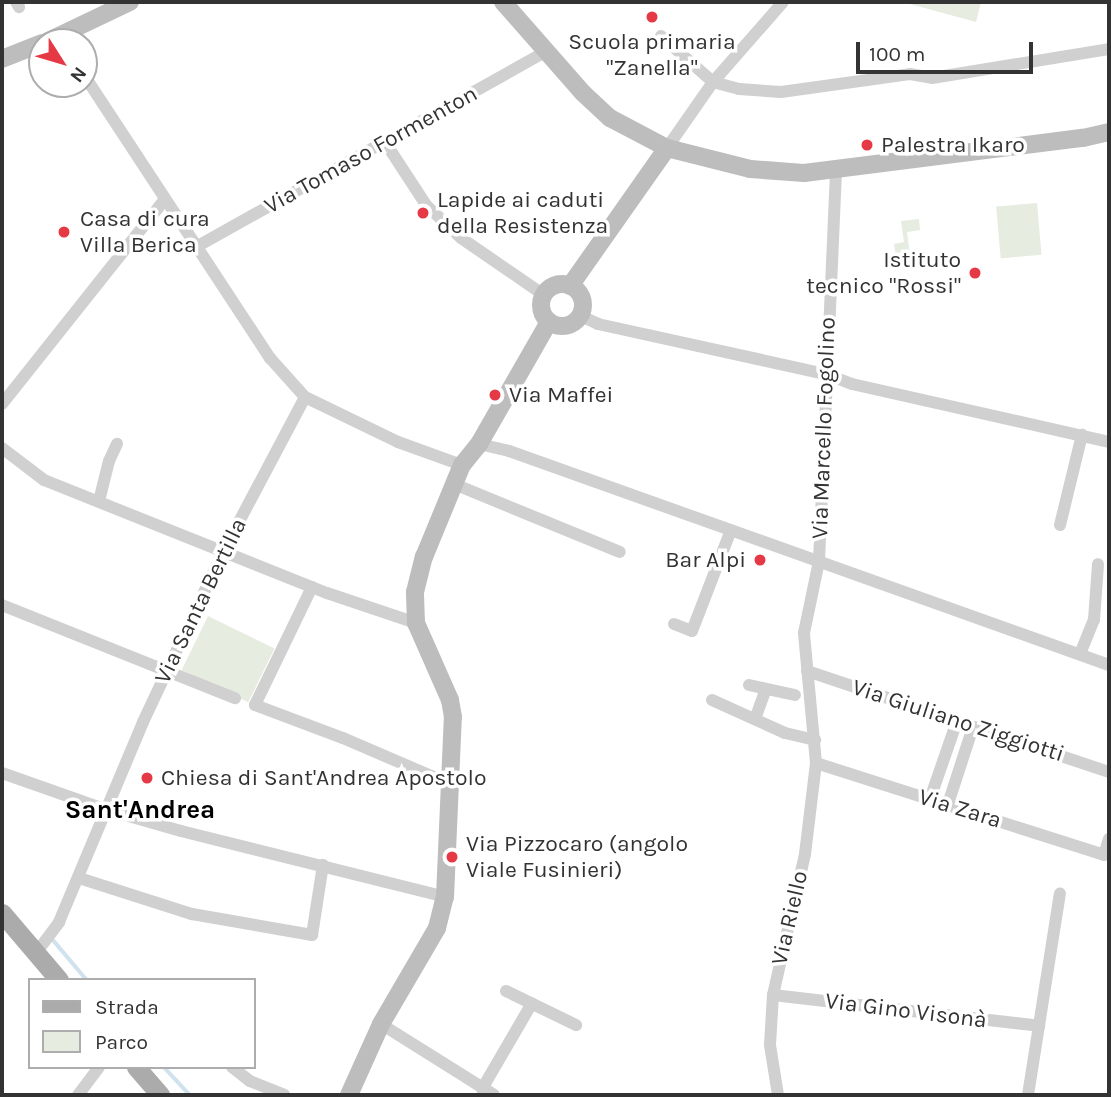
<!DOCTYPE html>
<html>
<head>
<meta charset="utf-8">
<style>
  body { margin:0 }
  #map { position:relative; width:1111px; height:1097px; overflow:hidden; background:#fff; font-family:Karla,sans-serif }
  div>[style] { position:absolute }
  .green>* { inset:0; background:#e6ecdf; transform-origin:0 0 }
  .stream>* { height:3.5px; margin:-1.75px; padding:0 1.75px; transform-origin:1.75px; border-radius:1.75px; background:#cfe2ee }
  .street>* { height:12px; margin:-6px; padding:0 6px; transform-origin:6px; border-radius:6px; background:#d0d0d0 }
  .secondary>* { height:18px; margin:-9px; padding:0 9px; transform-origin:9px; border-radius:9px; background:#bdbdbd }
  .secondary>.ring { margin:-9px; padding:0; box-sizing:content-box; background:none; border:18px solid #bdbdbd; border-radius:50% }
  .primary>* { height:19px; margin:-9.5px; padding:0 9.5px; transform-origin:9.5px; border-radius:9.5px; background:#ababab }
  .dots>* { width:19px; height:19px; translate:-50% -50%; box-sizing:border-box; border:4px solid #fff; border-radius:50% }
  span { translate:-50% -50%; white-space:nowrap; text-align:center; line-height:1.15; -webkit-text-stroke:7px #fff; paint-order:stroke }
  .poi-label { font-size:23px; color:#333 }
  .left { translate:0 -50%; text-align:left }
  .right { translate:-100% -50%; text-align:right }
  .street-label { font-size:23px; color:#333 }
  .quarter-label { font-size:26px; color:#000; font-weight:700 }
  .frame { position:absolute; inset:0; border:4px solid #333; pointer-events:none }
  .legend { position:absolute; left:28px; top:978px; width:228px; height:91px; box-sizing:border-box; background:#fff; border:2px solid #adadad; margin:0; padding:9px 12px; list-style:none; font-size:21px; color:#333 }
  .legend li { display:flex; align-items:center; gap:14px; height:35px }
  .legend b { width:35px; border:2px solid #adadad }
  .north { position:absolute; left:28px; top:28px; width:70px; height:70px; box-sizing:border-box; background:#fff; border:2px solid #adadad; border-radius:50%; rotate:127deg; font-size:19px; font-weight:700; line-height:28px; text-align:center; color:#333 }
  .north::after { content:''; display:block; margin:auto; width:24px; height:32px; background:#e63946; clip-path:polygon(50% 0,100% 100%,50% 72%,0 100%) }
  .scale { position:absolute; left:856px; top:42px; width:177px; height:32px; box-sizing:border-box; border:4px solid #333; border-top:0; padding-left:9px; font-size:21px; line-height:24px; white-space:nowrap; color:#333; -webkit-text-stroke:5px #fff; paint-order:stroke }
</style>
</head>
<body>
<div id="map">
  <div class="green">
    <div style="clip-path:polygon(910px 2px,981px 2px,976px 22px,910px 4px)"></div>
    <div style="left:1037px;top:203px;width:52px;height:41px;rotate:85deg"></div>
    <div style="clip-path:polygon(919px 219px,920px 230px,907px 232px,911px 262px,897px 264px,894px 244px,904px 242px,901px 221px)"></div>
    <div style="left:208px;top:616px;width:74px;height:60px;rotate:26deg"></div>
  </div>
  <div class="stream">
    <div style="left:54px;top:941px;width:51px;rotate:49.8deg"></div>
    <div style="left:164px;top:1067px;width:38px;rotate:47deg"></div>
  </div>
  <div class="street">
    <div style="left:16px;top:2px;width:6px;rotate:59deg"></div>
    <div style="left:661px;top:36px;width:69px;rotate:41.5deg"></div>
    <div style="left:713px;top:82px;width:27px;rotate:15deg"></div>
    <div style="left:739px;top:89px;width:42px;rotate:4.1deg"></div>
    <div style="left:781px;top:92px;width:130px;rotate:-7.9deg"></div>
    <div style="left:910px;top:74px;width:22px;rotate:10deg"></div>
    <div style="left:932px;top:78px;width:179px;rotate:-9.3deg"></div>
    <div style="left:84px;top:75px;width:339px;rotate:56.7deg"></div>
    <div style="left:270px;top:358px;width:52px;rotate:48.1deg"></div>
    <div style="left:305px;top:397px;width:103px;rotate:25.8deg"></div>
    <div style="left:398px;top:442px;width:68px;rotate:19.8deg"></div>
    <div style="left:385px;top:142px;width:75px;rotate:56.9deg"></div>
    <div style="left:426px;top:205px;width:48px;rotate:43.3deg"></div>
    <div style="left:461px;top:238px;width:101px;rotate:34.5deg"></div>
    <div style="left:667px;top:148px;width:80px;rotate:-55.1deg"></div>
    <div style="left:713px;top:82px;width:106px;rotate:-48.8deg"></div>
    <div style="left:196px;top:247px;width:401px;rotate:-29.2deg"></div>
    <div style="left:581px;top:316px;width:19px;rotate:25deg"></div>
    <div style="left:598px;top:324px;width:233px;rotate:12.4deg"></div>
    <div style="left:826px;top:374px;width:28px;rotate:21deg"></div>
    <div style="left:852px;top:384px;width:263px;rotate:12.7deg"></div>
    <div style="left:2px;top:404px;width:262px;rotate:-51.5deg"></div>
    <div style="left:479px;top:444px;width:31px;rotate:13deg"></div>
    <div style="left:509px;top:451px;width:637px;rotate:19.63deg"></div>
    <div style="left:2px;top:448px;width:53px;rotate:37.3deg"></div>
    <div style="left:44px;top:480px;width:305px;rotate:21.8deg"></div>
    <div style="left:327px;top:593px;width:94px;rotate:18.6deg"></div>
    <div style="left:454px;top:484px;width:179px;rotate:22.3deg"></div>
    <div style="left:99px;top:501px;width:41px;rotate:-76deg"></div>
    <div style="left:109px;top:461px;width:19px;rotate:-65deg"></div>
    <div style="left:1060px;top:525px;width:93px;rotate:-76.3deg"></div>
    <div style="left:312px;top:587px;width:131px;rotate:115.8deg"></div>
    <div style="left:255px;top:705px;width:94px;rotate:20.6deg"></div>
    <div style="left:343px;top:738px;width:119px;rotate:23.3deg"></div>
    <div style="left:2px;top:605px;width:251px;rotate:21.8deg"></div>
    <div style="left:674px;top:624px;width:19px;rotate:21deg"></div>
    <div style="left:692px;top:631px;width:108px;rotate:-68.9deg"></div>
    <div style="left:1080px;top:654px;width:37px;rotate:-68deg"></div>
    <div style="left:1094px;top:620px;width:56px;rotate:-85.9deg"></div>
    <div style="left:807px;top:671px;width:318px;rotate:18.5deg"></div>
    <div style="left:749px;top:685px;width:47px;rotate:12.3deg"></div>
    <div style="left:712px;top:700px;width:80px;rotate:24.3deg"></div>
    <div style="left:785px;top:733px;width:31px;rotate:13deg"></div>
    <div style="left:755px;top:719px;width:30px;rotate:-70deg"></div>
    <div style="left:816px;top:763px;width:302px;rotate:17.7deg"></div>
    <div style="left:1104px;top:855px;width:17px;rotate:-73deg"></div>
    <div style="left:2px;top:773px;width:108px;rotate:19.4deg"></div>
    <div style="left:104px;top:809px;width:80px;rotate:15.9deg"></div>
    <div style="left:181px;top:831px;width:272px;rotate:14deg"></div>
    <div style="left:930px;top:799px;width:83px;rotate:-70.9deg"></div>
    <div style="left:948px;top:804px;width:81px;rotate:-72deg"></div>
    <div style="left:79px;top:878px;width:119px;rotate:17.7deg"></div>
    <div style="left:192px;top:914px;width:122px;rotate:9.9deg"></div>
    <div style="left:312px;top:935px;width:71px;rotate:-81.1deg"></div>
    <div style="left:36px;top:953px;width:39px;rotate:-53deg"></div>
    <div style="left:59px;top:922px;width:217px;rotate:-67.2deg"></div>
    <div style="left:143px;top:722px;width:188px;rotate:-64.8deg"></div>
    <div style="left:223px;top:552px;width:175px;rotate:-62.1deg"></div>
    <div style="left:506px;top:991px;width:78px;rotate:25.9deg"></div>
    <div style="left:773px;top:995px;width:268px;rotate:6.6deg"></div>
    <div style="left:381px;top:1024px;width:133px;rotate:32.1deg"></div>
    <div style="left:232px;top:1067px;width:23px;rotate:38deg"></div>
    <div style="left:250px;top:1081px;width:37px;rotate:22deg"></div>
    <div style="left:482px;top:1089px;width:99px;rotate:-59.8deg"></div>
    <div style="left:78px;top:1095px;width:35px;rotate:-53deg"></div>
    <div style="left:778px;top:1095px;width:51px;rotate:-99.1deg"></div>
    <div style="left:770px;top:1045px;width:50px;rotate:-86.6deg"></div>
    <div style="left:773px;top:995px;width:145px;rotate:-77.2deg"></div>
    <div style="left:805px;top:854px;width:92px;rotate:-83.1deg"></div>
    <div style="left:816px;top:763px;width:131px;rotate:-95.3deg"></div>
    <div style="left:804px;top:633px;width:74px;rotate:-78.2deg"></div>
    <div style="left:819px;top:561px;width:392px;rotate:-87.5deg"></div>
    <div style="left:1028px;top:1095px;width:204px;rotate:-81deg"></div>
  </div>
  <div class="secondary">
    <div style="left:503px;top:2px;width:121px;rotate:48.7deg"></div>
    <div style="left:583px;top:93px;width:37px;rotate:43deg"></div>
    <div style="left:610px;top:118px;width:64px;rotate:27.8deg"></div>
    <div style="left:667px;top:148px;width:86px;rotate:14.2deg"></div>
    <div style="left:750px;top:169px;width:54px;rotate:4.2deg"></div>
    <div style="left:804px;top:173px;width:281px;rotate:-7.2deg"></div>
    <div style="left:1083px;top:138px;width:27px;rotate:-13deg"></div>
    <div style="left:46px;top:42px;width:93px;rotate:-25.5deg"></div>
    <div style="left:2px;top:59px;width:43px;rotate:-21.8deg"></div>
    <div class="ring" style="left:541px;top:284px;width:24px;height:24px"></div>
    <div style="left:570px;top:286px;width:169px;rotate:-54.9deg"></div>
    <div style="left:349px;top:1095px;width:78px;rotate:-65.7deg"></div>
    <div style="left:381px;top:1024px;width:111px;rotate:-59.7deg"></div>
    <div style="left:437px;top:928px;width:32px;rotate:-76deg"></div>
    <div style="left:445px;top:897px;width:180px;rotate:-87.5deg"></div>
    <div style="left:453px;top:717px;width:17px;rotate:-100deg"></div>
    <div style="left:450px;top:700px;width:84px;rotate:-113.8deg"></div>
    <div style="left:416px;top:623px;width:31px;rotate:-92deg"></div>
    <div style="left:415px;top:592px;width:36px;rotate:-76deg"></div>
    <div style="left:424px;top:557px;width:100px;rotate:-67.6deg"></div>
    <div style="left:462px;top:465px;width:27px;rotate:-51deg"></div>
    <div style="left:479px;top:444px;width:141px;rotate:-60.2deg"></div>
  </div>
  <div class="primary">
    <div style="left:2px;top:913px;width:88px;rotate:49.6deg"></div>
    <div style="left:136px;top:1067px;width:37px;rotate:49deg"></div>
  </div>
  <div class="dots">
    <div style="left:652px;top:17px;background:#e63946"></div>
    <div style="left:867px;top:145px;background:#e63946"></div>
    <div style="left:423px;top:213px;background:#e63946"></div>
    <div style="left:64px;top:232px;background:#e63946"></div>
    <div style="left:975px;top:273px;background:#e63946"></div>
    <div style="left:495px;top:395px;background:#e63946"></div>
    <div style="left:760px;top:560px;background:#e63946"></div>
    <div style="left:147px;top:778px;background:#e63946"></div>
    <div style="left:452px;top:857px;background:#e63946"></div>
  </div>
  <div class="poi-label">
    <span style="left:652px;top:55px">Scuola primaria<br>"Zanella"</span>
    <span class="left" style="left:881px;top:145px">Palestra Ikaro</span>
    <span class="left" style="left:437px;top:213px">Lapide ai caduti<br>della Resistenza</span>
    <span class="left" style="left:80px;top:232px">Casa di cura<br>Villa Berica</span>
    <span class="right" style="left:961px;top:273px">Istituto<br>tecnico "Rossi"</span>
    <span class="left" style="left:509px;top:395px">Via Maffei</span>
    <span class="right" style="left:746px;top:560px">Bar Alpi</span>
    <span class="left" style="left:161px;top:778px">Chiesa di Sant'Andrea Apostolo</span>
    <span class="left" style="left:466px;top:857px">Via Pizzocaro (angolo<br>Viale Fusinieri)</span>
  </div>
  <div class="street-label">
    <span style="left:371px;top:150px;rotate:-29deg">Via Tomaso Formenton</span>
    <span style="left:824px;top:428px;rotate:-88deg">Via Marcello Fogolino</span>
    <span style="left:201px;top:601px;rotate:-64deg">Via Santa Bertilla</span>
    <span style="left:958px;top:721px;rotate:18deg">Via Giuliano Ziggiotti</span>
    <span style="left:960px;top:809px;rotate:17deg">Via Zara</span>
    <span style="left:790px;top:918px;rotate:-77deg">Via Riello</span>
    <span style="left:906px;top:1011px;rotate:7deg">Via Gino Visonà</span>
  </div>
  <div class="quarter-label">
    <span style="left:140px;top:810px">Sant'Andrea</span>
  </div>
  <div class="frame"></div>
  <ul class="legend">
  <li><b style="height:9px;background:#ababab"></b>Strada</li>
  <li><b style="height:19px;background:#e6ecdf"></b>Parco</li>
  </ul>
  <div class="north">N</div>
  <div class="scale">100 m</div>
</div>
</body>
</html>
